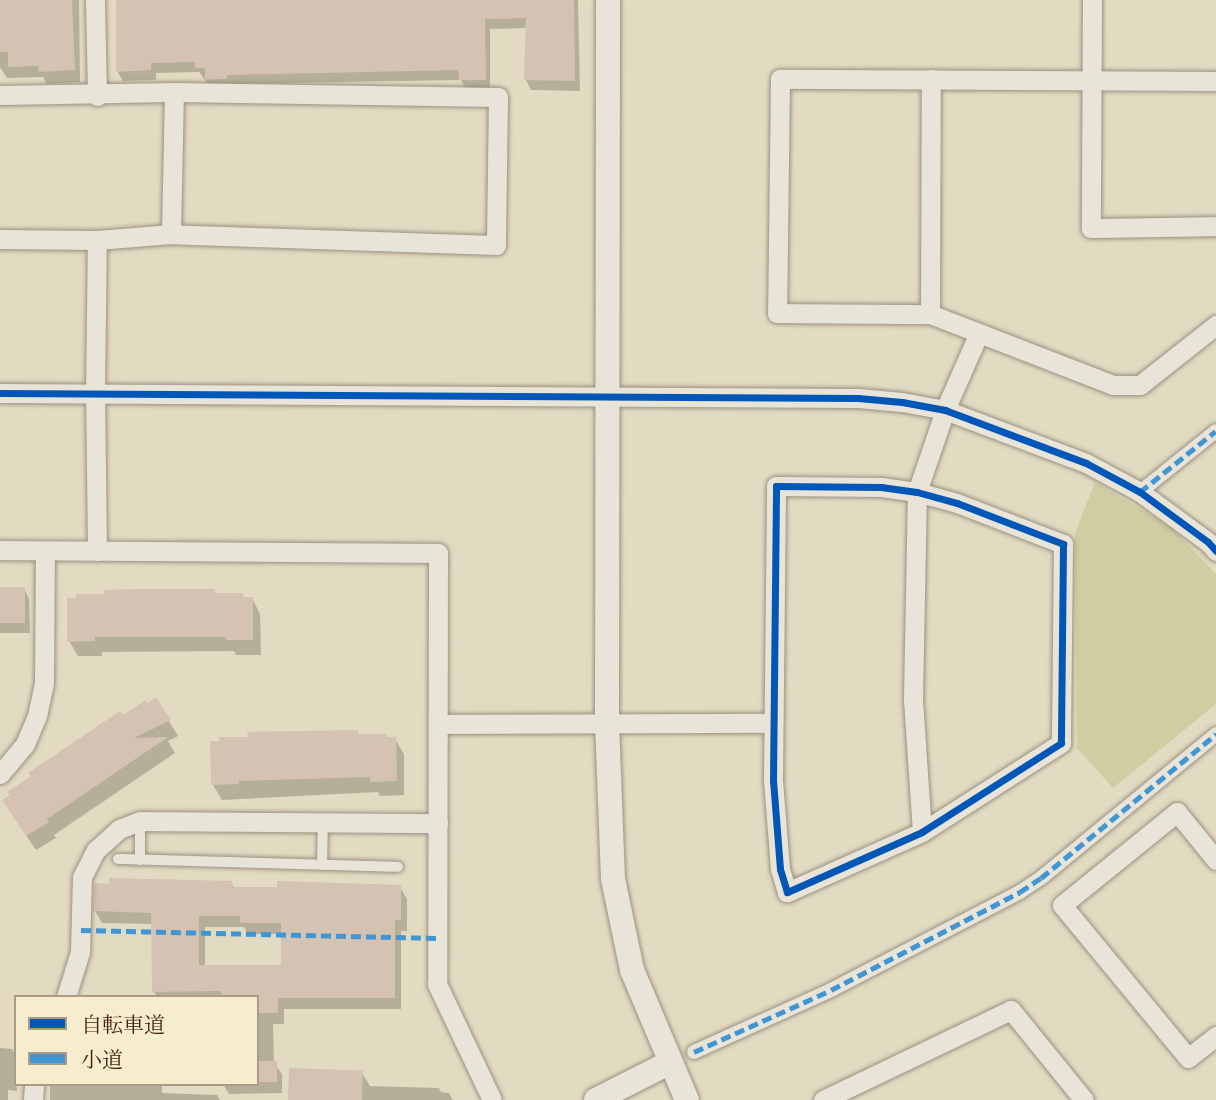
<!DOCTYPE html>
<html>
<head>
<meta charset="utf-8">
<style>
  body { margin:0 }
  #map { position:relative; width:1216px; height:1100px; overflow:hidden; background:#e3dbc1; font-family:"IM FELL DW Pica","Noto Serif JP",serif }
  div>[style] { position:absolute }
  .green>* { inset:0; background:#cfcda2 }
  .shadow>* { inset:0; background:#0003 }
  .building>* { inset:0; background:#d4c2b2; transform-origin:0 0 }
  .roads { filter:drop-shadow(0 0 2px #9a9181) drop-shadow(0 0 2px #9a9181) }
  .service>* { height:10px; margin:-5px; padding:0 5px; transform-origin:5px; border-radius:5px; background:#e8e4d7 }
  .pedestrian>* { height:14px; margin:-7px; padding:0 7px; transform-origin:7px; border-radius:7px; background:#e8e4d7 }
  .minor>* { height:19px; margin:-9.5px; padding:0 9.5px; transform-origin:9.5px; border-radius:9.5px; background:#e8e4d7 }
  .tertiary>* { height:24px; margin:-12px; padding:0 12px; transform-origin:12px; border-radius:12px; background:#e8e4d7 }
  .quiet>* { height:5px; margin-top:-2.5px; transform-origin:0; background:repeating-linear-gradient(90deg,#4095d3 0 10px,transparent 0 15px) }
  .cycleway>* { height:7px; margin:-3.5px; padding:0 3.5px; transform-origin:3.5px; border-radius:3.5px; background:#0057b8 }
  span { translate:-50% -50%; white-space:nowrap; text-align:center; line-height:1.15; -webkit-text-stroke:5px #f6edce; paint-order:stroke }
  .legend { position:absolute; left:14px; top:995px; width:245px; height:91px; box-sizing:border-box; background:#f6edce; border:2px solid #af9b84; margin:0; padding:9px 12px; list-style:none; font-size:21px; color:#452114 }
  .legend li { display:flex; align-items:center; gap:14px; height:35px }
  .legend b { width:35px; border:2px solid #af9b84 }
</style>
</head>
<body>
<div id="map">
  <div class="green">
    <div style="clip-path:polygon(1095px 482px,1171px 527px,1216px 574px,1216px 704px,1113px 788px,1077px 748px,1075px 533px)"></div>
  </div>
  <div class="shadow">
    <div style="clip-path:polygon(0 0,79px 0,80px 82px,47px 84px,43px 77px,7px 78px,0 67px)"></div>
    <div style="clip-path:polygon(117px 0,578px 0,580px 91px,531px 90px,526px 80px,527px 28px,490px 29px,490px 89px,466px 89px,461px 80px,232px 84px,212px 89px,199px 72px,156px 73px,156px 80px,123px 81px,117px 71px)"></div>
    <div style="clip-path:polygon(24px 589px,29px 599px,30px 633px,0 633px,0 590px)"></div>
    <div style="clip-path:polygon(214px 590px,217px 595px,242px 595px,245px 598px,252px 598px,260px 614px,261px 655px,236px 655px,234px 651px,102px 652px,102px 656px,78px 656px,69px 641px)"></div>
    <div style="clip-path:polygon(156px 700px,178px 736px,168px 741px,175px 753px,54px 835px,56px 838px,36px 850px,13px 816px,123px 718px)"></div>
    <div style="clip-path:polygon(357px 731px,360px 736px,385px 735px,387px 739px,395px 739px,404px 754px,404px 795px,380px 796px,378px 792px,222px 800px,213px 785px)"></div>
    <div style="clip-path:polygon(evenodd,231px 883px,234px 888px,400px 887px,407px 899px,407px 931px,401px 931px,401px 1009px,284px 1009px,284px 1024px,273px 1024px,274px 1063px,282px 1074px,282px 1093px,229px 1094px,223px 1084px,257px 1084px,257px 997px,157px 997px,154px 991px,153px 924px,102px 923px,95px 911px,231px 883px,205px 927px,244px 927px,248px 934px,282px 934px,282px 967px,205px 966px,205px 927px)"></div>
    <div style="clip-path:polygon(0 1048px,12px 1049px,16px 1055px,17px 1091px,8px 1090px,8px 1100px,0 1100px)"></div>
    <div style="clip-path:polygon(362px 1073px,370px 1086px,439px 1088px,441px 1092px,449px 1093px,453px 1100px,290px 1100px)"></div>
    <div style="clip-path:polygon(76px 1084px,162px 1084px,162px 1093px,217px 1095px,220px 1100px,50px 1100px,50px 1085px)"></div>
  </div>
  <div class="building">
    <div style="clip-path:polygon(0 0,72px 0,75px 70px,39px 72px,38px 66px,8px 67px,8px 52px,0 52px)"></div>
    <div style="clip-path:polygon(116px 0,574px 0,575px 81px,524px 80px,526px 18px,485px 19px,486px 80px,459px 80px,458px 70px,227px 75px,227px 79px,205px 80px,205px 68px,195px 68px,195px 62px,151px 63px,151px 70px,116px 72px)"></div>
    <div style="left:25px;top:587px;width:36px;height:25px;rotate:90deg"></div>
    <div style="clip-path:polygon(136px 589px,215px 589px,215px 593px,243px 593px,243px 597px,253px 597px,253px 640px,226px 640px,226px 637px,95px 637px,95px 641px,67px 642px,67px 598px,76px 598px,76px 594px,104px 594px,104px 590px)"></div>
    <div style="clip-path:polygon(156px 697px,171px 720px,134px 738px,168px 737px,47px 819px,49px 822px,26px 836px,2px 800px,10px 795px,7px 792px,31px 776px,28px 773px,120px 711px,123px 715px,146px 700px,148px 703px)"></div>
    <div style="clip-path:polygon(358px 730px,358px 734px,386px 734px,386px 737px,396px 737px,397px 781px,370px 782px,370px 777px,238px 781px,239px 784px,211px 785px,210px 741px,220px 741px,219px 737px,248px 737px,247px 732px)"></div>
    <div style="clip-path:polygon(evenodd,109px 878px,232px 881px,232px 887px,277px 887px,277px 881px,401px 885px,401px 920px,395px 920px,395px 998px,278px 998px,278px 1013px,257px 1013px,257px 997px,221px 997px,221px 991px,152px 992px,151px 913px,93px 911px,94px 883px,109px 884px,109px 878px,199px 916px,240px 916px,240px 923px,281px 923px,281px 965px,199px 965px,199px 916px)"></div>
    <div style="left:257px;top:1061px;width:20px;height:21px"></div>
    <div style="left:289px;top:1068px;width:74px;height:32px;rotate:2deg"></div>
  </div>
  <div class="roads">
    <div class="service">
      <div style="left:140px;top:821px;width:39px;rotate:90deg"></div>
      <div style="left:118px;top:859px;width:280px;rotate:1.6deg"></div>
      <div style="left:322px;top:865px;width:43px;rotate:-88.7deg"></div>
    </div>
    <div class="pedestrian">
      <div style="left:1140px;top:492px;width:97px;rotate:-38.8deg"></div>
      <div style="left:694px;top:1052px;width:150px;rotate:-24.3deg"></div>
      <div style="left:831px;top:990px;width:213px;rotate:-27.4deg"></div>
      <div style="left:1020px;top:892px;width:25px;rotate:-34deg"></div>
      <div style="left:1041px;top:878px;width:227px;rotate:-39.4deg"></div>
    </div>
    <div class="minor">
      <div style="left:95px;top:0;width:96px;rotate:88.8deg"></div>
      <div style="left:1092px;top:0;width:228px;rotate:90.3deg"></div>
      <div style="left:1091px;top:228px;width:125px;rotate:-0.9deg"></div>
      <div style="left:1216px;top:81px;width:436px;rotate:-179.7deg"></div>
      <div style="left:780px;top:79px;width:234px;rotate:90.7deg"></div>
      <div style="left:777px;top:313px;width:153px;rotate:0.4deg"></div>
      <div style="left:930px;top:314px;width:196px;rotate:21.2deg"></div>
      <div style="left:1113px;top:385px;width:27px"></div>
      <div style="left:1140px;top:385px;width:97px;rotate:-38.3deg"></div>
      <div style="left:0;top:95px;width:174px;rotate:-1deg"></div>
      <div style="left:174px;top:92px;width:324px;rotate:0.9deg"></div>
      <div style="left:498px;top:97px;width:148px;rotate:90.8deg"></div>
      <div style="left:496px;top:245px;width:325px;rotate:-178.1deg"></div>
      <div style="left:171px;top:234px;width:74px;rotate:175.4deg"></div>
      <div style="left:97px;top:240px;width:97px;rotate:-179.4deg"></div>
      <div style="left:171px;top:234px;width:142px;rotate:-88.8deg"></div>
      <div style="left:930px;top:314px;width:235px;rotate:-89.8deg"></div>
      <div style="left:0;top:393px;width:858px;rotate:0.33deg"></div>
      <div style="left:858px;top:398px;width:44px;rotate:5.2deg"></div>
      <div style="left:902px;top:402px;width:44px;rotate:10.5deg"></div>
      <div style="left:945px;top:410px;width:151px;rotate:20.6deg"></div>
      <div style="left:1086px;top:463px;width:61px;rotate:28.2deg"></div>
      <div style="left:1140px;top:492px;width:84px;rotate:36.3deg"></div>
      <div style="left:1208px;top:542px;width:12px;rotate:48deg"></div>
      <div style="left:776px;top:486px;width:105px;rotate:0.5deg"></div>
      <div style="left:881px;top:487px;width:36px;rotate:8deg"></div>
      <div style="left:917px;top:492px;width:41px;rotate:15.4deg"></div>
      <div style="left:957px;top:503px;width:114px;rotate:21.1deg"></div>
      <div style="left:1063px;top:544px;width:199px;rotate:90.6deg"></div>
      <div style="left:1061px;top:743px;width:165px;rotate:147.4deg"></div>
      <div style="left:922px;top:832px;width:148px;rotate:156deg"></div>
      <div style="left:787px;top:892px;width:24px;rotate:-107deg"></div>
      <div style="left:780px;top:869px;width:89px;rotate:-94.5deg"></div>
      <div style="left:773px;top:780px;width:294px;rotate:-89.4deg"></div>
      <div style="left:0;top:550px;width:438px;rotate:0.4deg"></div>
      <div style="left:438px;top:553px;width:431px;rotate:90.1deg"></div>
      <div style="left:437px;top:984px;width:128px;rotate:64.6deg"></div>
      <div style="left:97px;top:551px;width:157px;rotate:-90.7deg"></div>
      <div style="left:95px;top:394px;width:154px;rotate:-89.3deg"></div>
      <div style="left:438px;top:724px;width:335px;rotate:-0.2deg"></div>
      <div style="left:0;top:774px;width:39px;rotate:-50deg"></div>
      <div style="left:25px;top:744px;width:30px;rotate:-67deg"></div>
      <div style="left:37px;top:716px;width:34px;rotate:-78deg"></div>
      <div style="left:44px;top:683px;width:132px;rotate:-89.6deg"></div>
      <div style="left:922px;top:832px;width:133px;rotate:-93.9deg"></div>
      <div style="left:913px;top:699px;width:207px;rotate:-88.9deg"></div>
      <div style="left:917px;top:492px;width:87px;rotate:-71.1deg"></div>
      <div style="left:945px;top:410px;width:84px;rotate:-66.2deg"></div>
      <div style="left:1216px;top:860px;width:62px;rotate:-129.1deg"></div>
      <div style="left:1177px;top:812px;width:148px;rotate:141deg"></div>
      <div style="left:1062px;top:905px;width:198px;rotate:50.5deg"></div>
      <div style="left:1188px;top:1058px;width:36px;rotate:-38deg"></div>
      <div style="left:66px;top:997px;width:47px;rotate:-72.7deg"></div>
      <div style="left:80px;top:952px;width:75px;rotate:-88.5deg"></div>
      <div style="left:82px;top:877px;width:30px;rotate:-63deg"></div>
      <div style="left:96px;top:850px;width:31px;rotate:-42deg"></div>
      <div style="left:119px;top:829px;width:22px;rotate:-21deg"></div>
      <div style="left:140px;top:821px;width:298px;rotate:0.4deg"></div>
      <div style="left:33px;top:1100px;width:16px;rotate:-86deg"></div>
      <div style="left:823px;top:1100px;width:208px;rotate:-25.6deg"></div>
      <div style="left:1011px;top:1010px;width:116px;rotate:51deg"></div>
    </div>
    <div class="tertiary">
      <div style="left:608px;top:0;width:723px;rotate:90.08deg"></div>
      <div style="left:607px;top:723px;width:156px;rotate:87.8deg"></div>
      <div style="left:613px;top:879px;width:93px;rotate:78.2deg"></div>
      <div style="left:632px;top:970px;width:141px;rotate:67.1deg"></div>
      <div style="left:596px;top:1100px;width:82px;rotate:-26.9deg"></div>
    </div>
  </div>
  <div class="quiet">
    <div style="left:1140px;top:492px;width:97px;rotate:-38.8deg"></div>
    <div style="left:81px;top:930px;width:356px;rotate:1.3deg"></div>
    <div style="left:694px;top:1052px;width:150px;rotate:-24.3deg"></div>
    <div style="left:831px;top:990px;width:213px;rotate:-27.4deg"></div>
    <div style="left:1020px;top:892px;width:25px;rotate:-34deg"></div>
    <div style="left:1041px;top:878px;width:227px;rotate:-39.4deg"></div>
  </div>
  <div class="cycleway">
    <div style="left:0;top:393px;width:858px;rotate:0.33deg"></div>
    <div style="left:858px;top:398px;width:44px;rotate:5.2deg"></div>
    <div style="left:902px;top:402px;width:44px;rotate:10.5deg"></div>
    <div style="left:945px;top:410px;width:151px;rotate:20.6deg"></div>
    <div style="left:1086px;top:463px;width:61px;rotate:28.2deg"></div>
    <div style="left:1140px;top:492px;width:84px;rotate:36.3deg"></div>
    <div style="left:1208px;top:542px;width:12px;rotate:48deg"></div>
    <div style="left:776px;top:486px;width:105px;rotate:0.5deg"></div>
    <div style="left:881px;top:487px;width:36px;rotate:8deg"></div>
    <div style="left:917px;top:492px;width:41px;rotate:15.4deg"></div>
    <div style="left:957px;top:503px;width:114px;rotate:21.1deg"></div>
    <div style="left:1063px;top:544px;width:199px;rotate:90.6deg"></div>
    <div style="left:1061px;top:743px;width:165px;rotate:147.4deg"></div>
    <div style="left:922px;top:832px;width:148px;rotate:156deg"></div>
    <div style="left:787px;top:892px;width:24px;rotate:-107deg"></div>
    <div style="left:780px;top:869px;width:89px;rotate:-94.5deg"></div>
    <div style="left:773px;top:780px;width:294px;rotate:-89.4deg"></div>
  </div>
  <ul class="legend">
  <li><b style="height:9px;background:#0057b8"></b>自転車道</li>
  <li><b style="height:9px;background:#4095d3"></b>小道</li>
  </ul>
</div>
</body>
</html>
